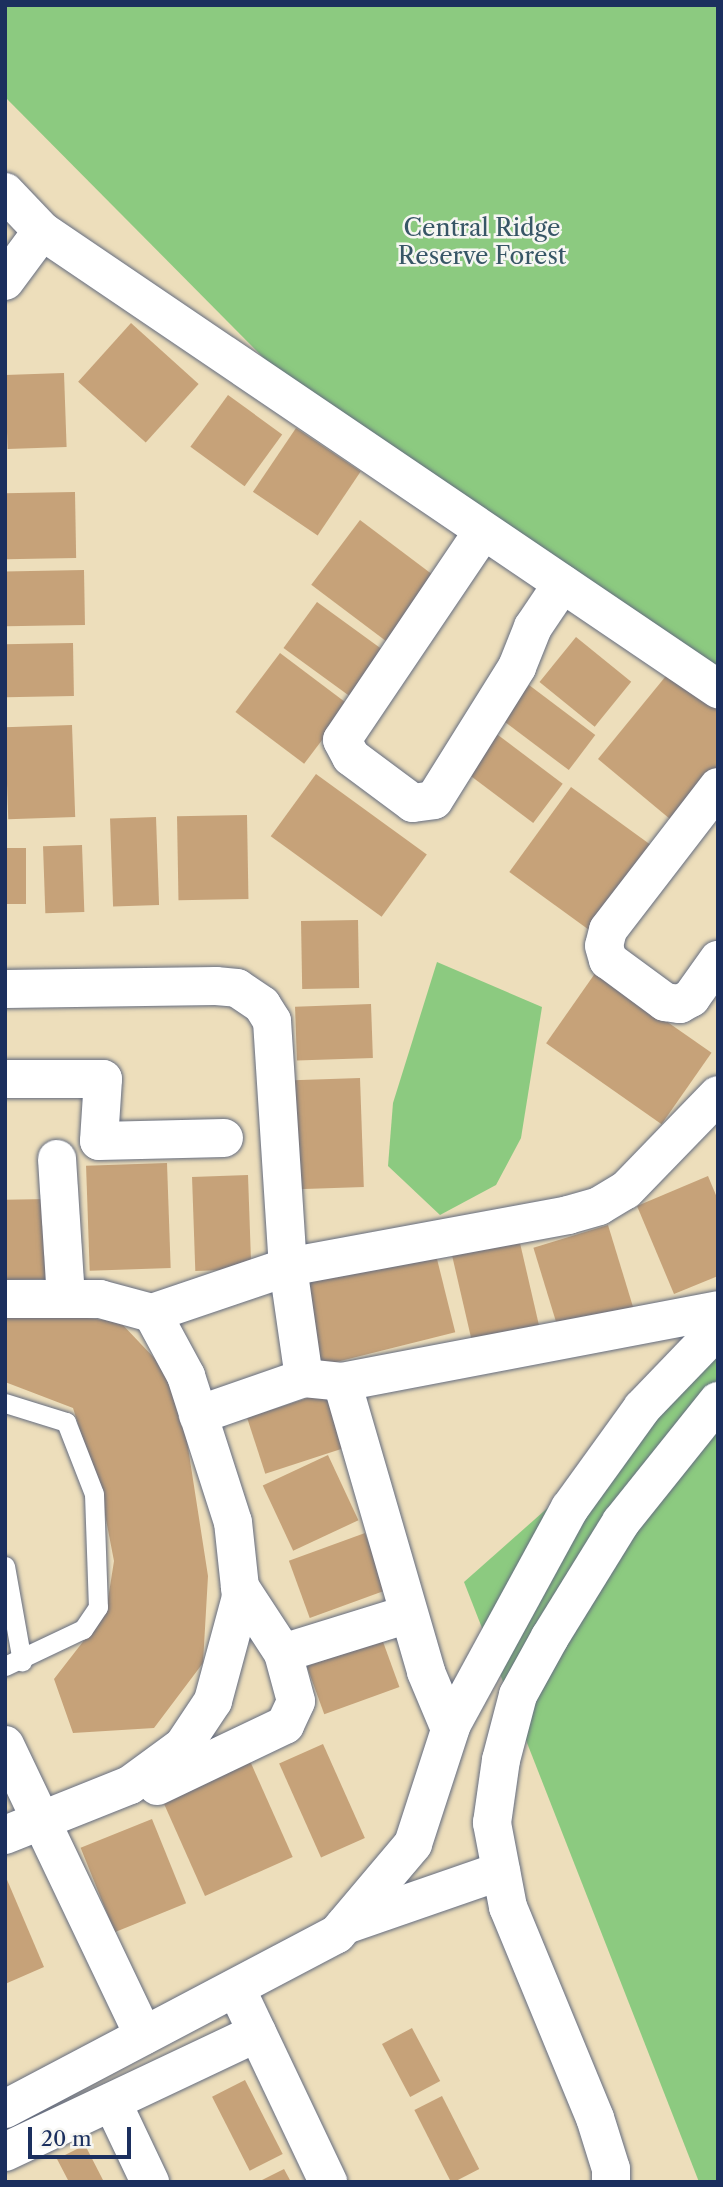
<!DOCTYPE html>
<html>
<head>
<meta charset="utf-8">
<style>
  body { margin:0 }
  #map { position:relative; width:723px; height:2187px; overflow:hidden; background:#eddebb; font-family:"Libre Caslon Text",serif }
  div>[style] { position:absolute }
  .green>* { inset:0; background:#8cca80 }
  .building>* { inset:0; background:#c6a279; transform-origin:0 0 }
  .roads { filter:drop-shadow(0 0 2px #646c7f) drop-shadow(0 0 2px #646c7f) }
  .lane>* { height:19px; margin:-9.5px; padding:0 9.5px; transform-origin:9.5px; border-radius:9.5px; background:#fff }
  .street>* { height:38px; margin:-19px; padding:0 19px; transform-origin:19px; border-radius:19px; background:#fff }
  .secondary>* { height:38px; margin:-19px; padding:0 19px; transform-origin:19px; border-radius:19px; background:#fff }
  span { translate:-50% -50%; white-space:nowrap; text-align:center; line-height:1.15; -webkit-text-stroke:5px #f6f6f2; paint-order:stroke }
  .park-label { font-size:24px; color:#375666 }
  .frame { position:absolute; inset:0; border:7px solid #1b2f5e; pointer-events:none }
  .scale { position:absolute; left:28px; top:2127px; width:103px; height:32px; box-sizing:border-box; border:4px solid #1b2f5e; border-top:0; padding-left:9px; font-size:21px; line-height:24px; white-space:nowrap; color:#1b2f5e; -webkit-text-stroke:5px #f6f6f2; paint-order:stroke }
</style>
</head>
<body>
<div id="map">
  <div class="green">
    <div style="clip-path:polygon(5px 5px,718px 5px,718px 700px,352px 447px,5px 97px)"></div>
    <div style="clip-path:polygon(437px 962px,542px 1007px,521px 1138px,496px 1185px,440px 1215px,388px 1166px,393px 1103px)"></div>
    <div style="clip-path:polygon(718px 1357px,718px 2182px,699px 2182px,464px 1582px)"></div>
  </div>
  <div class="building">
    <div style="left:131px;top:323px;width:91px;height:79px;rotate:42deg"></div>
    <div style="left:64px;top:373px;width:74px;height:59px;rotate:88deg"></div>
    <div style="left:228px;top:395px;width:67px;height:64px;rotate:36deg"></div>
    <div style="left:296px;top:428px;width:78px;height:77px;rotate:34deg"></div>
    <div style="left:75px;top:492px;width:66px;height:70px;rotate:89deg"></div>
    <div style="left:360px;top:520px;width:101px;height:81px;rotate:37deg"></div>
    <div style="left:84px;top:570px;width:55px;height:79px;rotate:89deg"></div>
    <div style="left:317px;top:602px;width:82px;height:57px;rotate:36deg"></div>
    <div style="left:576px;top:637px;width:71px;height:58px;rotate:39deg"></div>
    <div style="left:73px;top:643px;width:53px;height:68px;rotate:89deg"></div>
    <div style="left:280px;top:653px;width:86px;height:74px;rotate:37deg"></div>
    <div style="clip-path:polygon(670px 671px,718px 711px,718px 774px,676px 824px,598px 759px)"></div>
    <div style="left:529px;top:685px;width:83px;height:44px;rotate:37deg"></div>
    <div style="left:72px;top:725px;width:92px;height:67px;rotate:88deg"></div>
    <div style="left:494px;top:732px;width:86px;height:49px;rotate:37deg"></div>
    <div style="left:316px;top:774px;width:137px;height:77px;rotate:36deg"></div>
    <div style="left:571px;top:787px;width:100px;height:105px;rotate:36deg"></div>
    <div style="left:247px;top:815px;width:84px;height:70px;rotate:89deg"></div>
    <div style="left:156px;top:817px;width:88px;height:46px;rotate:88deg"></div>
    <div style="left:82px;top:845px;width:67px;height:39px;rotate:88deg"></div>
    <div style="left:5px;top:848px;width:21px;height:56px"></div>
    <div style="left:358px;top:920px;width:68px;height:57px;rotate:89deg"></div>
    <div style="left:596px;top:972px;width:141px;height:87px;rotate:35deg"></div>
    <div style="left:371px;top:1004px;width:54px;height:76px;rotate:88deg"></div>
    <div style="left:360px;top:1078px;width:109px;height:67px;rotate:88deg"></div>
    <div style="left:167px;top:1163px;width:105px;height:81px;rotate:88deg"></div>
    <div style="left:248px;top:1175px;width:94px;height:56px;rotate:88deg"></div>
    <div style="clip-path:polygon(708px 1176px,718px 1200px,718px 1276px,674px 1294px,637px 1206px)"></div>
    <div style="left:48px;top:1199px;width:80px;height:43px;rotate:89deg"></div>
    <div style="left:608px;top:1225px;width:88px;height:78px;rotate:73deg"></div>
    <div style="left:517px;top:1230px;width:111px;height:69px;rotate:77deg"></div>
    <div style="left:433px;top:1243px;width:92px;height:140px;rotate:76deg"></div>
    <div style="clip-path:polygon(5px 1308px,120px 1322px,178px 1383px,208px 1576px,203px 1663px,154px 1728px,73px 1733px,54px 1679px,106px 1612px,114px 1561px,103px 1504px,73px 1408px,5px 1382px)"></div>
    <div style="left:326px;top:1392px;width:59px;height:83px;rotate:72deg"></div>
    <div style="left:328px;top:1455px;width:72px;height:72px;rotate:65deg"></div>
    <div style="left:365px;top:1533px;width:61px;height:81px;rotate:70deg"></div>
    <div style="left:382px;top:1639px;width:51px;height:80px;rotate:70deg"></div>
    <div style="left:323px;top:1744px;width:103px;height:48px;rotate:66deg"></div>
    <div style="left:250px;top:1761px;width:105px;height:96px;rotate:66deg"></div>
    <div style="left:152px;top:1819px;width:91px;height:77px;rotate:68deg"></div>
    <div style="clip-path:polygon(5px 1875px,44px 1967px,5px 1984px)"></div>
    <div style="left:412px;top:2028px;width:60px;height:34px;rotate:62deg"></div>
    <div style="left:245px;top:2080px;width:83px;height:37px;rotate:63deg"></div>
    <div style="left:442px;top:2096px;width:82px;height:31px;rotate:63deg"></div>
    <div style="clip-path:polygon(85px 2145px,104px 2182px,69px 2182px,57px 2159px)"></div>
    <div style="clip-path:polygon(284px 2169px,291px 2182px,258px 2182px)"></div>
  </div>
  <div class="roads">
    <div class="lane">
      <div style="left:5px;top:1403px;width:64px;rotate:17.3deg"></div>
      <div style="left:66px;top:1422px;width:77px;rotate:68.7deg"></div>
      <div style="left:94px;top:1494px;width:113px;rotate:88deg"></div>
      <div style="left:98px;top:1607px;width:27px;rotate:124deg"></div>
      <div style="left:83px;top:1629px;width:86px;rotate:154.6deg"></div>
      <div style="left:5px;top:1566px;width:97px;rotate:79.9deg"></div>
    </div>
    <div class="street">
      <div style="left:5px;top:192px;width:54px;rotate:46.5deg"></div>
      <div style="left:42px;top:231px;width:817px;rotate:34.12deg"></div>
      <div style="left:5px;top:281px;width:62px;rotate:-53.5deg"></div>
      <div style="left:483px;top:531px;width:252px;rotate:124deg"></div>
      <div style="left:342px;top:740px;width:19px;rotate:62deg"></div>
      <div style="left:351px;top:757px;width:77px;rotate:36.6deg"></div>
      <div style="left:413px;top:803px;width:21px;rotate:-8deg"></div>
      <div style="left:434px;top:800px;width:157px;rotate:-58deg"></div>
      <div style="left:517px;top:667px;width:43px;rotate:-68.2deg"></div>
      <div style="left:533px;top:627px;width:52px;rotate:-56deg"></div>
      <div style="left:718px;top:787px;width:180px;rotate:127.6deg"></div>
      <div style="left:608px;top:930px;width:16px;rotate:104deg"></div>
      <div style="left:604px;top:946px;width:15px;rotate:74deg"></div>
      <div style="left:608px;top:960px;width:71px;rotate:36.4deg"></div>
      <div style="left:665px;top:1002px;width:15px;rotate:8deg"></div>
      <div style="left:680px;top:1004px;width:13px;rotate:-29deg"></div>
      <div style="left:691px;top:998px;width:47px;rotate:-54.6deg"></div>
      <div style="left:5px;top:989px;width:211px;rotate:-0.8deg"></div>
      <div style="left:216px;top:986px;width:21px;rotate:5deg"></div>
      <div style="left:237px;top:988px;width:30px;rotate:34deg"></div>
      <div style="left:262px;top:1005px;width:19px;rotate:58deg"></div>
      <div style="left:272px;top:1021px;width:247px;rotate:86.3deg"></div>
      <div style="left:288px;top:1267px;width:112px;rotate:81.8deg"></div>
      <div style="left:304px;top:1378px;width:38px;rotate:6deg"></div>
      <div style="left:342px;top:1382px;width:383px;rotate:-10.8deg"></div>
      <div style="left:5px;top:1079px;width:98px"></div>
      <div style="left:103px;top:1079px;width:62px;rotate:93.7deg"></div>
      <div style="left:99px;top:1141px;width:125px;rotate:-1.4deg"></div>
      <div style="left:57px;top:1159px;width:138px;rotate:86.3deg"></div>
      <div style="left:5px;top:1299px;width:95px"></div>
      <div style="left:100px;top:1299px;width:54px;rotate:15.1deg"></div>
      <div style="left:152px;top:1313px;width:72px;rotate:61.6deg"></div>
      <div style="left:186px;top:1376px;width:153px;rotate:72.2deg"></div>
      <div style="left:233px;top:1522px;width:75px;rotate:83.9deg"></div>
      <div style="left:241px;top:1597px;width:108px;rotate:105.1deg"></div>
      <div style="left:213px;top:1701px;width:54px;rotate:123.7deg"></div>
      <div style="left:183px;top:1746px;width:66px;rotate:143.7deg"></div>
      <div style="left:130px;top:1785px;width:135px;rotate:158.2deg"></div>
      <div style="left:152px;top:1313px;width:144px;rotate:-18.7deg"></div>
      <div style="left:288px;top:1267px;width:285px;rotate:-10.5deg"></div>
      <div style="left:568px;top:1215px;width:32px;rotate:-16deg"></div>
      <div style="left:599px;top:1206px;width:31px;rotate:-31deg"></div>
      <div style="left:626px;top:1190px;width:132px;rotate:-45.9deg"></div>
      <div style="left:342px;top:1382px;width:302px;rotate:73.8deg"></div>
      <div style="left:426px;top:1672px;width:62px;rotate:67.2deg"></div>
      <div style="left:198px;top:1415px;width:112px;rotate:-19.2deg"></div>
      <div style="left:283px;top:1653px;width:131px;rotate:-17.3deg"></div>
      <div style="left:157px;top:1786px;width:142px;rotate:-25.5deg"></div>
      <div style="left:285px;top:1725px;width:26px;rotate:-65deg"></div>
      <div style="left:296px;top:1701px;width:50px;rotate:-105.2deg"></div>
      <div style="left:283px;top:1653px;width:79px;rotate:-123.1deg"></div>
      <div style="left:345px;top:1925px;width:165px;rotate:-19.1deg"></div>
      <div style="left:236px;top:1988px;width:215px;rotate:64.6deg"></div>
      <div style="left:112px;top:2102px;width:89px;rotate:64.6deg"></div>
      <div style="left:5px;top:2152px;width:279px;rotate:-25.3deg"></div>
    </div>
    <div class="secondary">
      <div style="left:5px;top:1745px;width:322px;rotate:64.5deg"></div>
      <div style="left:5px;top:2109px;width:375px;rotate:-27.8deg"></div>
      <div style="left:337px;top:1934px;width:118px;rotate:-49.8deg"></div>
      <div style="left:413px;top:1844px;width:126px;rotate:-72deg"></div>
      <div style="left:452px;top:1724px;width:246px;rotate:-61.4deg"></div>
      <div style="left:570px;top:1508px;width:123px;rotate:-54.2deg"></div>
      <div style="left:642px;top:1408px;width:110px;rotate:-46.1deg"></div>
      <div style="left:611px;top:2182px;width:13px;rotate:-90deg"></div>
      <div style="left:611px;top:2169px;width:53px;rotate:-107.4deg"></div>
      <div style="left:595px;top:2118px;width:228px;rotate:-112.4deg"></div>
      <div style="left:508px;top:1907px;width:86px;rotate:-100.8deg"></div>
      <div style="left:492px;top:1823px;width:64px;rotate:-81.9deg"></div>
      <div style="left:501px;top:1760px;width:67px;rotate:-75.3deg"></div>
      <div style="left:518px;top:1695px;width:66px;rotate:-61.1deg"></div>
      <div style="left:550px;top:1637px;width:135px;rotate:-58.3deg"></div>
      <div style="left:621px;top:1522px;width:155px;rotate:-51.3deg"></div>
    </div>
  </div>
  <div class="park-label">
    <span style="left:482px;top:242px">Central Ridge<br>Reserve Forest</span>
  </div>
  <div class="frame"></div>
  <div class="scale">20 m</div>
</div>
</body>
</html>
